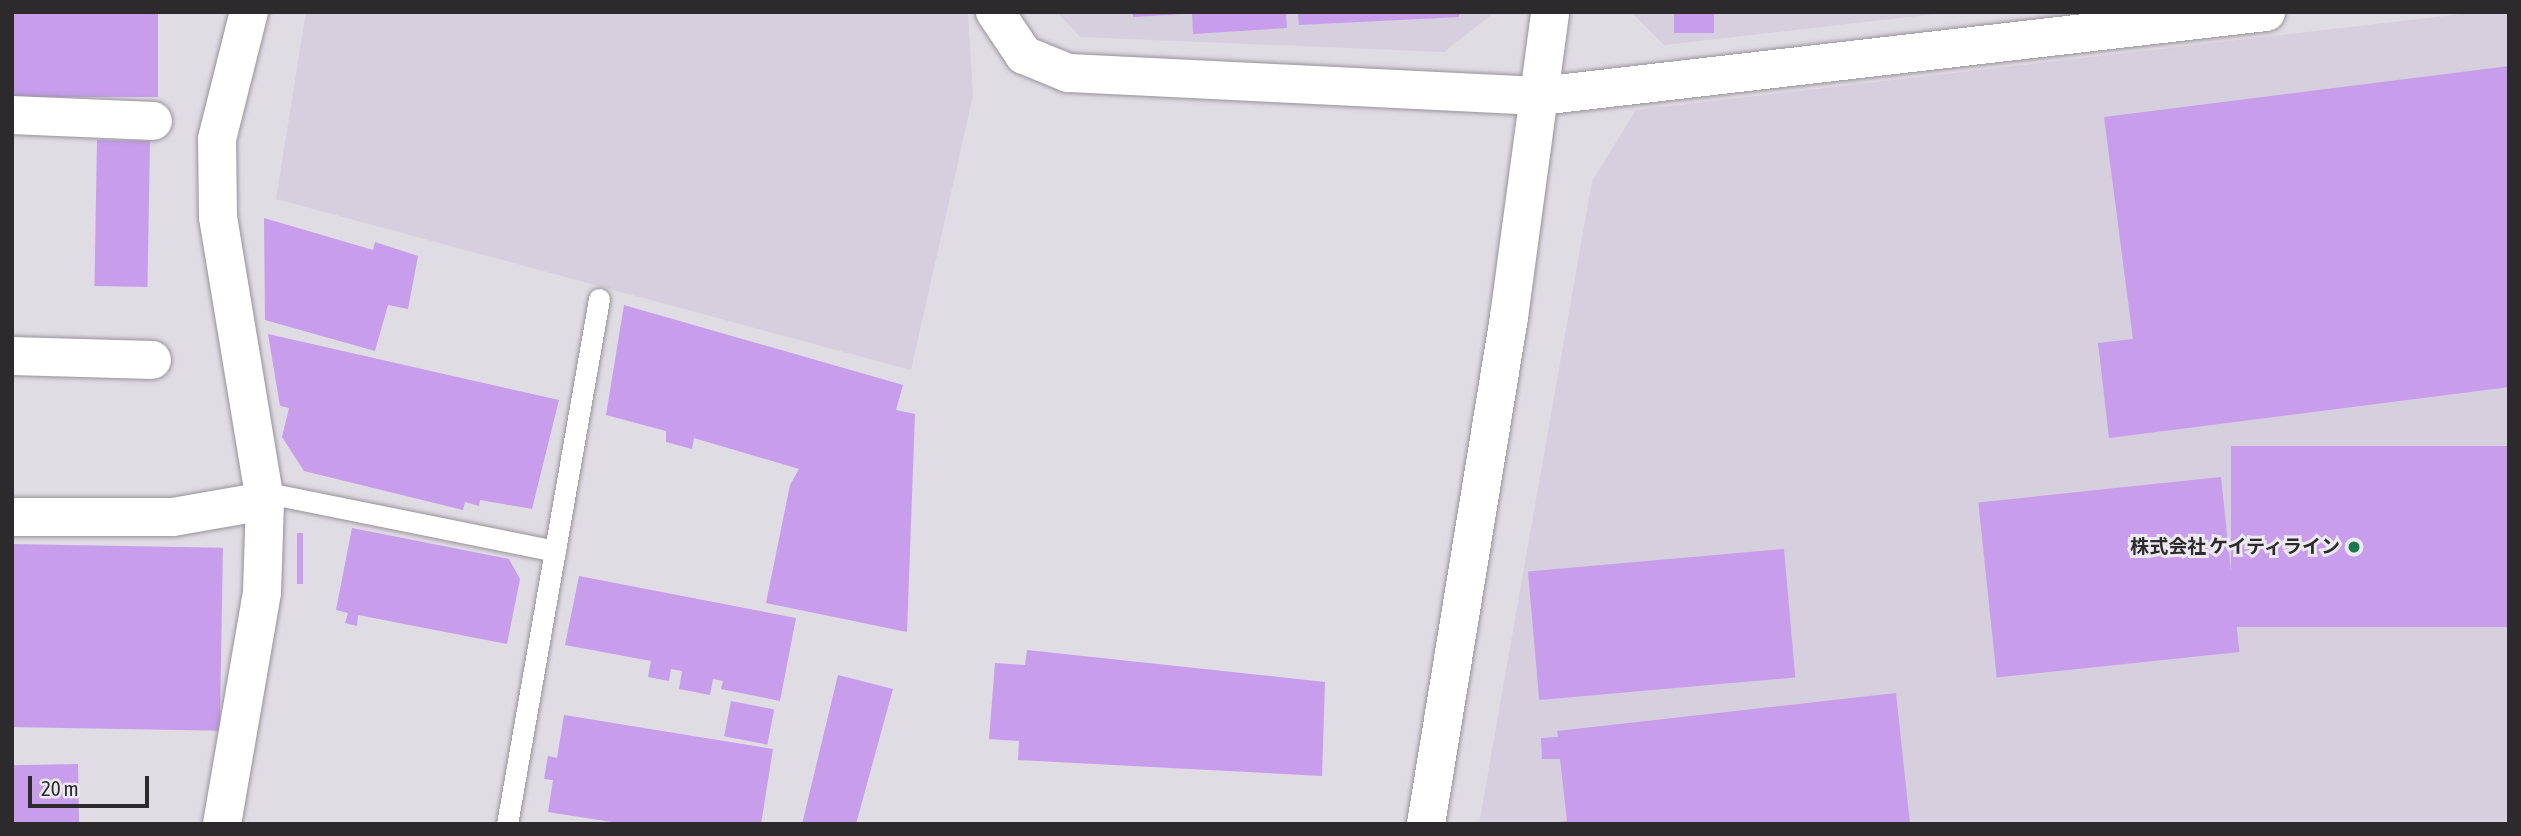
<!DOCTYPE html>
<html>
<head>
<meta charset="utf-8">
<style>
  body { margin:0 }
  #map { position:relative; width:2521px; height:836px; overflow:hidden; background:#e0dce4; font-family:"Asap Condensed","Noto Sans JP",sans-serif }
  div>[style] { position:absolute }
  .built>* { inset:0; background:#d6cfdd }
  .building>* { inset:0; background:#c79dec; transform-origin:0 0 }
  .roads { filter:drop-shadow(0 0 2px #96939a) drop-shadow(0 0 2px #96939a) }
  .service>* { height:21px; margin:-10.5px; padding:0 10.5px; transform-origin:10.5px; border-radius:10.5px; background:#fff }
  .minor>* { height:38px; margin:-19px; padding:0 19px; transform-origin:19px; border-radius:19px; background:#fff }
  .tertiary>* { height:38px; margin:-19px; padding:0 19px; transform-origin:19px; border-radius:19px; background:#fff }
  .dots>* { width:19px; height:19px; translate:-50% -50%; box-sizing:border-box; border:4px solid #ede9f1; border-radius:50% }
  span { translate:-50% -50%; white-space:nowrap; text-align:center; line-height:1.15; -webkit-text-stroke:6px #ede9f1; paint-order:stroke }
  .poi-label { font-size:19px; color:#2c2a2d; font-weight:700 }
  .right { translate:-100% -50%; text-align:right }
  .frame { position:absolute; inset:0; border:14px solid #2c2a2d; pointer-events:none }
  .scale { position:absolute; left:28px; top:776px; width:121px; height:32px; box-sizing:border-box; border:4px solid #2c2a2d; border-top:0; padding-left:9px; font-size:21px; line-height:24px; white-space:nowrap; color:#2c2a2d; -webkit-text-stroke:5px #ede9f1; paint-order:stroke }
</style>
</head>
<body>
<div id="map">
  <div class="built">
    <div style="clip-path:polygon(306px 12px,968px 12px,973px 96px,911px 370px,276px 199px)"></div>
    <div style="clip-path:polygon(1057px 12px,1495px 12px,1444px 52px,1080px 37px)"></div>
    <div style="clip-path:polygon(1631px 12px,1952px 12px,1664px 45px)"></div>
    <div style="clip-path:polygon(2479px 12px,2509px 12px,2509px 824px,1479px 824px,1592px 181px,1636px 110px)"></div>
  </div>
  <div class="building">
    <div style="left:12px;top:12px;width:146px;height:85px"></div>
    <div style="clip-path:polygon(1133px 12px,1181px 12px,1181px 14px,1133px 17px)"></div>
    <div style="clip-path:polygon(1192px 12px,1286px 12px,1287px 28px,1193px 34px)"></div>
    <div style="clip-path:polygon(1298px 12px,1459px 12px,1459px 17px,1299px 25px)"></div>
    <div style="left:1674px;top:12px;width:40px;height:21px"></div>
    <div style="clip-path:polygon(2509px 66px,2509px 387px,2109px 438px,2098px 343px,2133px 339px,2104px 117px)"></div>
    <div style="left:97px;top:140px;width:53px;height:146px;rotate:1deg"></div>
    <div style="clip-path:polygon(264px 218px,373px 250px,375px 242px,418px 256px,408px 309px,388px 305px,375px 351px,265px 320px)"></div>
    <div style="clip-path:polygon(624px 305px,903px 385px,896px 410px,915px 414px,907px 632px,766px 603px,790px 485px,799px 469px,694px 438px,692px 449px,666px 442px,666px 431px,606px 415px)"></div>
    <div style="clip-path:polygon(268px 334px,559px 400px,532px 509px,480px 500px,479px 506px,465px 502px,463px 510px,304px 471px,282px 437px,289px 408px,280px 406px)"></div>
    <div style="left:2509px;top:446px;width:181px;height:278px;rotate:90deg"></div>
    <div style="left:2221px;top:477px;width:176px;height:244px;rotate:84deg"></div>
    <div style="clip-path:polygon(352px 528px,509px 559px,520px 579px,507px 644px,358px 615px,357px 626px,345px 623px,348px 613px,336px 610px)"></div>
    <div style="left:297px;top:533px;width:6px;height:51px"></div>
    <div style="left:12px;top:544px;width:211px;height:183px;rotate:1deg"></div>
    <div style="left:1784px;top:549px;width:129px;height:257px;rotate:85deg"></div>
    <div style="clip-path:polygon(579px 576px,796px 618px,780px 701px,721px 689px,723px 681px,713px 679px,710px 695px,679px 689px,682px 671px,671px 669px,669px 681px,648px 677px,651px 661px,565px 645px)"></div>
    <div style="clip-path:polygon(1027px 650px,1325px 682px,1322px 776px,1018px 760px,1019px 741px,989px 739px,995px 663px,1025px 665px)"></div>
    <div style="clip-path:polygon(838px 675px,893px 689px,856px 824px,802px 824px)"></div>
    <div style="clip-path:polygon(1896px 693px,1910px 824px,1544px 824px,1567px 821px,1560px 759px,1542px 759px,1541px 738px,1558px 737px,1557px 731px)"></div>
    <div style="left:731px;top:701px;width:44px;height:36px;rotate:11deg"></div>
    <div style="clip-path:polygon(564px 715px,773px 749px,761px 824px,624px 824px,548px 812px,553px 780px,544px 779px,548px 756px,557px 758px)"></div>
    <div style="left:78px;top:764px;width:60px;height:66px;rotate:89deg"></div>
  </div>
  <div class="roads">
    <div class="service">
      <div style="left:263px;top:492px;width:298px;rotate:11.4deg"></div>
      <div style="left:507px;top:824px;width:533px;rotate:-80.06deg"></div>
    </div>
    <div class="minor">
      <div style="left:12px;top:115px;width:141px;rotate:2.4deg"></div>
      <div style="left:12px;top:356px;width:140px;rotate:1.6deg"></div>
      <div style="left:12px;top:517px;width:161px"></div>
      <div style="left:173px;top:517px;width:93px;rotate:-9.9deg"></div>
      <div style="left:222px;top:824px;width:235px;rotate:-80.2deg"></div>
      <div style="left:262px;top:592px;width:91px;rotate:-88.1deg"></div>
      <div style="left:265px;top:501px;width:288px;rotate:-99.4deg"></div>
      <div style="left:218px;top:217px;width:78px;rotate:-90.7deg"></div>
      <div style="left:217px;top:139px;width:131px;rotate:-75.9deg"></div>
    </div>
    <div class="tertiary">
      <div style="left:995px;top:12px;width:52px;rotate:56deg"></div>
      <div style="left:1024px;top:55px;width:48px;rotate:22.2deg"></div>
      <div style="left:1068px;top:73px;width:473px;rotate:2.8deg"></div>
      <div style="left:1540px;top:96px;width:731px;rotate:-6.6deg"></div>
      <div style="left:1426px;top:824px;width:514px;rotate:-80.7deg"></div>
      <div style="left:1509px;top:317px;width:308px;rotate:-82.3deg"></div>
    </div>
  </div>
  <div class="dots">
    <div style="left:2354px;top:547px;background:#1b774d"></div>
  </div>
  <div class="poi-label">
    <span class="right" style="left:2340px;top:547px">株式会社 ケイティライン</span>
  </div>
  <div class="frame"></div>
  <div class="scale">20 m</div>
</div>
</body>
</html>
